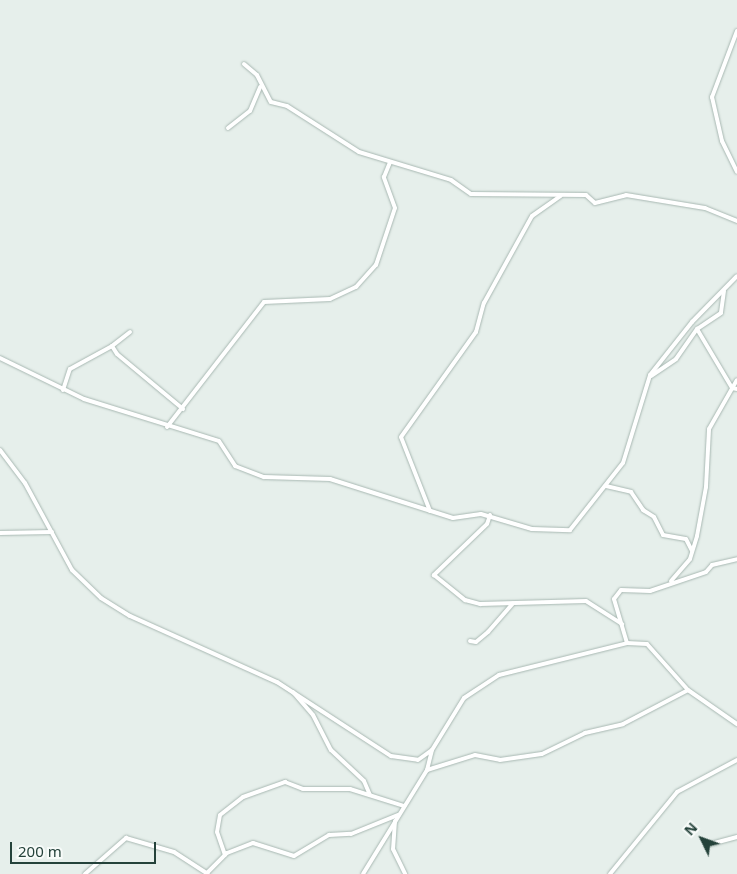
<!DOCTYPE html>
<html>
<head>
<meta charset="utf-8">
<style>
  body { margin:0 }
  #map { position:relative; width:737px; height:874px; overflow:hidden; background:#e6efeb; font-family:"Noto Sans",sans-serif }
  div>[style] { position:absolute }
  .roads { filter:drop-shadow(0 0 1px #a8b8b2) drop-shadow(0 0 1px #a8b8b2) }
  .street>* { height:4px; margin:-2px; padding:0 2px; transform-origin:2px; border-radius:2px; background:#fff }
  span { translate:-50% -50%; white-space:nowrap; text-align:center; line-height:1.15; -webkit-text-stroke:4px #f7fbf9; paint-order:stroke }
  .north { position:absolute; left:677px; top:814px; width:50px; height:50px; -webkit-text-stroke:4px #f7fbf9; paint-order:stroke; rotate:312deg; font-size:14px; font-weight:700; line-height:20px; text-align:center; color:#24423a }
  .north::after { content:''; display:block; margin:auto; width:18px; height:22px; background:#24423a; clip-path:polygon(50% 0,100% 100%,50% 72%,0 100%) }
  .scale { position:absolute; left:10px; top:842px; width:146px; height:22px; box-sizing:border-box; border:2px solid #24423a; border-top:0; padding-left:6px; font-size:15px; line-height:18px; white-space:nowrap; color:#24423a; -webkit-text-stroke:4px #f7fbf9; paint-order:stroke }
</style>
</head>
<body>
<div id="map">
  <div class="roads">
    <div class="street">
      <div style="left:737px;top:31px;width:71px;rotate:110.7deg"></div>
      <div style="left:712px;top:97px;width:45px;rotate:77.2deg"></div>
      <div style="left:722px;top:141px;width:34px;rotate:64deg"></div>
      <div style="left:244px;top:64px;width:17px;rotate:40deg"></div>
      <div style="left:257px;top:75px;width:30px;rotate:63deg"></div>
      <div style="left:271px;top:102px;width:16px;rotate:14deg"></div>
      <div style="left:287px;top:106px;width:85px;rotate:32.6deg"></div>
      <div style="left:359px;top:152px;width:96px;rotate:16.9deg"></div>
      <div style="left:451px;top:180px;width:24px;rotate:35deg"></div>
      <div style="left:471px;top:194px;width:115px;rotate:0.5deg"></div>
      <div style="left:586px;top:195px;width:12px;rotate:42deg"></div>
      <div style="left:595px;top:203px;width:32px;rotate:-14deg"></div>
      <div style="left:626px;top:195px;width:80px;rotate:9.3deg"></div>
      <div style="left:705px;top:208px;width:35px;rotate:22deg"></div>
      <div style="left:228px;top:128px;width:28px;rotate:-38deg"></div>
      <div style="left:250px;top:111px;width:26px;rotate:-67deg"></div>
      <div style="left:724px;top:291px;width:22px;rotate:98deg"></div>
      <div style="left:721px;top:313px;width:29px;rotate:146deg"></div>
      <div style="left:697px;top:329px;width:69px;rotate:59.3deg"></div>
      <div style="left:732px;top:388px;width:5px;rotate:11deg"></div>
      <div style="left:130px;top:332px;width:23px;rotate:142deg"></div>
      <div style="left:112px;top:346px;width:9px;rotate:58deg"></div>
      <div style="left:117px;top:354px;width:86px;rotate:39.8deg"></div>
      <div style="left:0;top:358px;width:93px;rotate:26deg"></div>
      <div style="left:84px;top:399px;width:141px;rotate:17.3deg"></div>
      <div style="left:219px;top:441px;width:30px;rotate:57deg"></div>
      <div style="left:235px;top:466px;width:31px;rotate:21deg"></div>
      <div style="left:264px;top:477px;width:66px;rotate:1.7deg"></div>
      <div style="left:330px;top:479px;width:129px;rotate:17.6deg"></div>
      <div style="left:453px;top:518px;width:28px;rotate:-8deg"></div>
      <div style="left:481px;top:514px;width:53px;rotate:16.4deg"></div>
      <div style="left:532px;top:529px;width:38px;rotate:2deg"></div>
      <div style="left:570px;top:530px;width:85px;rotate:-51.7deg"></div>
      <div style="left:623px;top:463px;width:92px;rotate:-72.9deg"></div>
      <div style="left:650px;top:375px;width:68px;rotate:-51.6deg"></div>
      <div style="left:692px;top:322px;width:64px;rotate:-45.6deg"></div>
      <div style="left:651px;top:376px;width:30px;rotate:-34deg"></div>
      <div style="left:676px;top:359px;width:37px;rotate:-55deg"></div>
      <div style="left:63px;top:390px;width:22px;rotate:-72deg"></div>
      <div style="left:70px;top:369px;width:48px;rotate:-28.7deg"></div>
      <div style="left:167px;top:427px;width:158px;rotate:-52.2deg"></div>
      <div style="left:264px;top:302px;width:66px;rotate:-2.6deg"></div>
      <div style="left:330px;top:299px;width:29px;rotate:-25deg"></div>
      <div style="left:356px;top:287px;width:30px;rotate:-48deg"></div>
      <div style="left:376px;top:265px;width:60px;rotate:-71.6deg"></div>
      <div style="left:395px;top:208px;width:33px;rotate:-110deg"></div>
      <div style="left:384px;top:177px;width:16px;rotate:-68deg"></div>
      <div style="left:0;top:450px;width:41px;rotate:52.9deg"></div>
      <div style="left:25px;top:483px;width:99px;rotate:61.6deg"></div>
      <div style="left:72px;top:570px;width:40px;rotate:44deg"></div>
      <div style="left:101px;top:598px;width:34px;rotate:32deg"></div>
      <div style="left:130px;top:616px;width:161px;rotate:24.2deg"></div>
      <div style="left:277px;top:682px;width:136px;rotate:33deg"></div>
      <div style="left:391px;top:756px;width:27px;rotate:8deg"></div>
      <div style="left:418px;top:760px;width:17px;rotate:-36deg"></div>
      <div style="left:432px;top:750px;width:21px;rotate:104deg"></div>
      <div style="left:427px;top:770px;width:122px;rotate:121.6deg"></div>
      <div style="left:606px;top:486px;width:26px;rotate:13deg"></div>
      <div style="left:631px;top:492px;width:22px;rotate:56deg"></div>
      <div style="left:643px;top:510px;width:13px;rotate:32deg"></div>
      <div style="left:654px;top:517px;width:20px;rotate:63deg"></div>
      <div style="left:663px;top:535px;width:23px;rotate:10deg"></div>
      <div style="left:686px;top:539px;width:13px;rotate:63deg"></div>
      <div style="left:430px;top:511px;width:79px;rotate:-111.4deg"></div>
      <div style="left:401px;top:437px;width:129px;rotate:-54.5deg"></div>
      <div style="left:476px;top:332px;width:30px;rotate:-75deg"></div>
      <div style="left:484px;top:303px;width:99px;rotate:-61.1deg"></div>
      <div style="left:532px;top:216px;width:35px;rotate:-35deg"></div>
      <div style="left:490px;top:515px;width:9px;rotate:108deg"></div>
      <div style="left:487px;top:524px;width:74px;rotate:136.1deg"></div>
      <div style="left:434px;top:575px;width:40px;rotate:39deg"></div>
      <div style="left:465px;top:600px;width:16px;rotate:15deg"></div>
      <div style="left:480px;top:604px;width:106px;rotate:-1.6deg"></div>
      <div style="left:586px;top:601px;width:43px;rotate:32.6deg"></div>
      <div style="left:0;top:533px;width:52px;rotate:-1.1deg"></div>
      <div style="left:671px;top:581px;width:29px;rotate:-49deg"></div>
      <div style="left:690px;top:559px;width:24px;rotate:-73deg"></div>
      <div style="left:697px;top:536px;width:50px;rotate:-79.6deg"></div>
      <div style="left:706px;top:487px;width:58px;rotate:-87deg"></div>
      <div style="left:709px;top:429px;width:56px;rotate:-60.3deg"></div>
      <div style="left:470px;top:641px;width:6px;rotate:9deg"></div>
      <div style="left:476px;top:642px;width:16px;rotate:-40deg"></div>
      <div style="left:488px;top:632px;width:38px;rotate:-49deg"></div>
      <div style="left:627px;top:643px;width:46px;rotate:-106.5deg"></div>
      <div style="left:614px;top:599px;width:11px;rotate:-52deg"></div>
      <div style="left:621px;top:590px;width:29px;rotate:2deg"></div>
      <div style="left:650px;top:591px;width:59px;rotate:-18.7deg"></div>
      <div style="left:706px;top:572px;width:9px;rotate:-49deg"></div>
      <div style="left:712px;top:565px;width:26px;rotate:-13deg"></div>
      <div style="left:293px;top:692px;width:30px;rotate:49deg"></div>
      <div style="left:313px;top:715px;width:39px;rotate:63deg"></div>
      <div style="left:331px;top:750px;width:45px;rotate:43.2deg"></div>
      <div style="left:364px;top:781px;width:15px;rotate:67deg"></div>
      <div style="left:432px;top:750px;width:61px;rotate:-58.4deg"></div>
      <div style="left:464px;top:698px;width:42px;rotate:-33.3deg"></div>
      <div style="left:499px;top:675px;width:132px;rotate:-14deg"></div>
      <div style="left:627px;top:643px;width:20px;rotate:3deg"></div>
      <div style="left:647px;top:644px;width:62px;rotate:48.3deg"></div>
      <div style="left:688px;top:690px;width:60px;rotate:34.8deg"></div>
      <div style="left:427px;top:770px;width:50px;rotate:-17.4deg"></div>
      <div style="left:475px;top:755px;width:25px;rotate:11deg"></div>
      <div style="left:500px;top:760px;width:42px;rotate:-8.1deg"></div>
      <div style="left:542px;top:754px;width:48px;rotate:-26deg"></div>
      <div style="left:585px;top:733px;width:39px;rotate:-13deg"></div>
      <div style="left:623px;top:724px;width:73px;rotate:-27.6deg"></div>
      <div style="left:395px;top:821px;width:28px;rotate:94deg"></div>
      <div style="left:393px;top:849px;width:28px;rotate:64deg"></div>
      <div style="left:707px;top:845px;width:31px;rotate:-15deg"></div>
      <div style="left:225px;top:855px;width:24px;rotate:-109deg"></div>
      <div style="left:217px;top:832px;width:17px;rotate:-80deg"></div>
      <div style="left:220px;top:815px;width:29px;rotate:-38deg"></div>
      <div style="left:243px;top:797px;width:45px;rotate:-19.7deg"></div>
      <div style="left:285px;top:782px;width:19px;rotate:21deg"></div>
      <div style="left:303px;top:789px;width:47px"></div>
      <div style="left:350px;top:789px;width:57px;rotate:17.5deg"></div>
      <div style="left:207px;top:873px;width:28px;rotate:-45deg"></div>
      <div style="left:227px;top:853px;width:28px;rotate:-21deg"></div>
      <div style="left:253px;top:843px;width:43px;rotate:17.6deg"></div>
      <div style="left:294px;top:856px;width:41px;rotate:-31deg"></div>
      <div style="left:329px;top:835px;width:22px;rotate:-3deg"></div>
      <div style="left:351px;top:834px;width:51px;rotate:-22deg"></div>
      <div style="left:85px;top:874px;width:55px;rotate:-41.3deg"></div>
      <div style="left:126px;top:838px;width:50px;rotate:16.3deg"></div>
      <div style="left:174px;top:852px;width:40px;rotate:32.9deg"></div>
      <div style="left:610px;top:874px;width:106px;rotate:-50.7deg"></div>
      <div style="left:677px;top:792px;width:68px;rotate:-28.1deg"></div>
    </div>
  </div>
  <div class="north">N</div>
  <div class="scale">200 m</div>
</div>
</body>
</html>
